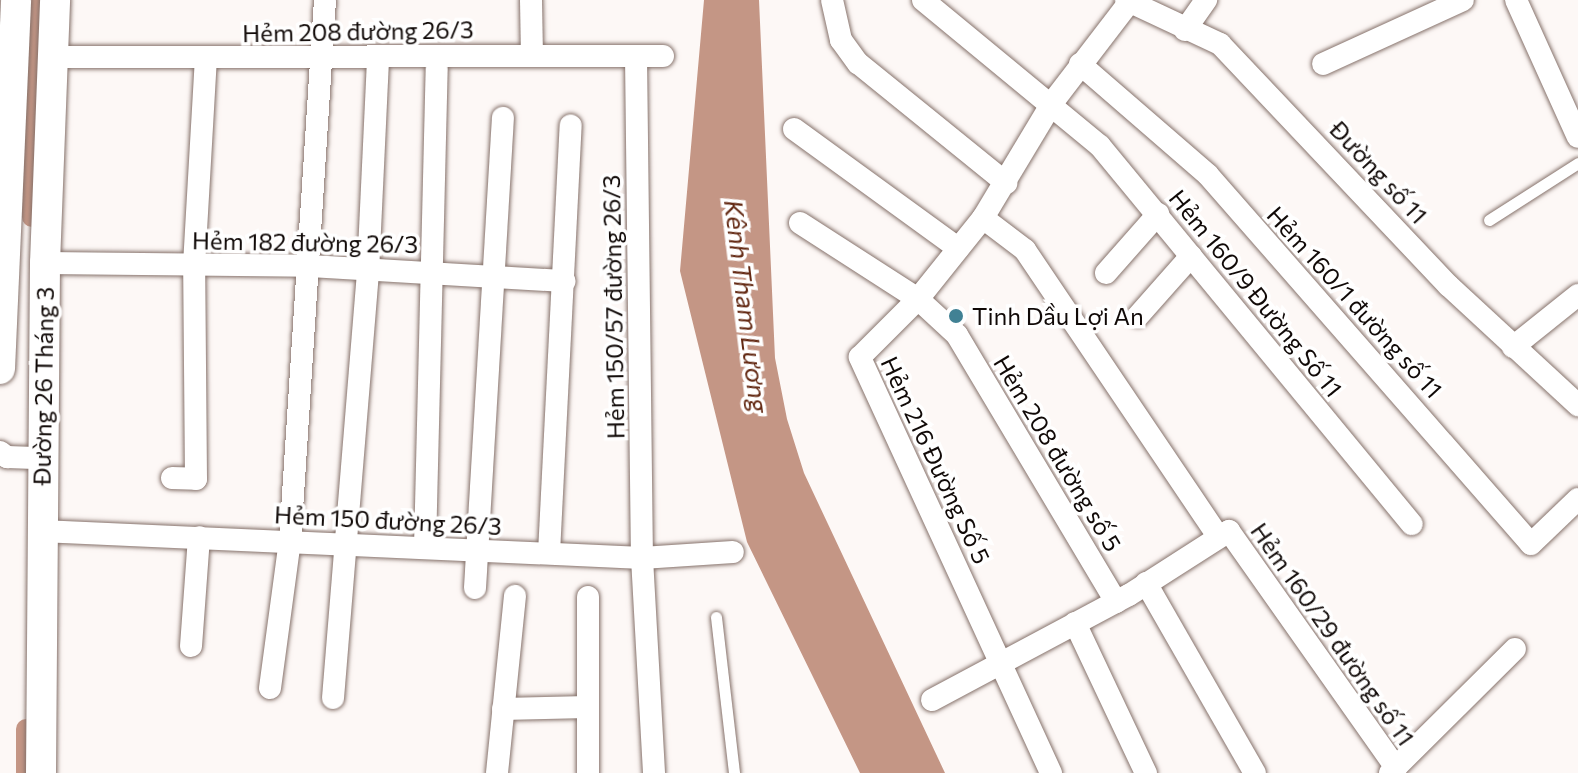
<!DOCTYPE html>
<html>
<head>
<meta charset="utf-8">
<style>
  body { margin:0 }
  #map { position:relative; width:1578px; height:773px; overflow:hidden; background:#fdf8f6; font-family:Commissioner,sans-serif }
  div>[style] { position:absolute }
  .water>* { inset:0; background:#c49685 }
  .canal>* { height:20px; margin:-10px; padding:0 10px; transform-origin:10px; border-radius:10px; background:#c49685 }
  .roads { filter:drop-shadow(0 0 2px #86726b) drop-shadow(0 0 2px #86726b) }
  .lane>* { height:11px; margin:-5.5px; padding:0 5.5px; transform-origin:5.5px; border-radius:5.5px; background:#fff }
  .street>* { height:22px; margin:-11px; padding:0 11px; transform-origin:11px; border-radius:11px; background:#fff }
  .secondary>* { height:30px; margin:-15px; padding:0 15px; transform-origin:15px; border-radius:15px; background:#fff }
  .dots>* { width:22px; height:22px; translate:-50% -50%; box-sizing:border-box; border:4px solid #fff; border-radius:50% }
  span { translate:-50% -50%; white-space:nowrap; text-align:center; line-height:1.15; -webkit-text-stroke:7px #fff; paint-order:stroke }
  .street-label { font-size:24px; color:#100907 }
  .poi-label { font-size:24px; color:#100907 }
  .left { translate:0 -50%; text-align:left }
  .water-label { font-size:26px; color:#632913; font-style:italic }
</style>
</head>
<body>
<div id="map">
  <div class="water">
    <div style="clip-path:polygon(704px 0,759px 0,775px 358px,787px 419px,804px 473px,945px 773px,860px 773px,747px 542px,680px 271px)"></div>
  </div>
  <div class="canal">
    <div style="left:32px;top:217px;width:217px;rotate:-89.2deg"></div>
    <div style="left:26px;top:773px;width:44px;rotate:-90deg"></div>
  </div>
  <div class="roads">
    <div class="lane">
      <div style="left:1489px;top:220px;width:106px;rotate:-32.6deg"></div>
      <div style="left:716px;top:617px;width:157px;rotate:83.4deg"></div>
    </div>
    <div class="street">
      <div style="left:531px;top:0;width:55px;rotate:89deg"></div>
      <div style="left:832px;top:0;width:41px;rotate:77.3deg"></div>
      <div style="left:841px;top:40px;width:29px;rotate:54deg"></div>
      <div style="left:858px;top:63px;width:191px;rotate:39deg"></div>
      <div style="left:923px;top:0;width:229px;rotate:39.5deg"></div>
      <div style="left:1100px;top:146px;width:490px;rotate:50.5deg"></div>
      <div style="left:1126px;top:0;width:104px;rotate:25.1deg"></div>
      <div style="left:1220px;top:44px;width:333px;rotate:46.6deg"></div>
      <div style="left:1449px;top:286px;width:176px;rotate:42.7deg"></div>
      <div style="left:1516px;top:0;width:150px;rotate:65.7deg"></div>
      <div style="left:1185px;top:30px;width:37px;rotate:-55deg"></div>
      <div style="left:636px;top:56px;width:502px;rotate:89.32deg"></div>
      <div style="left:642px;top:558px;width:215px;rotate:86.8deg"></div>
      <div style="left:54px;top:57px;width:609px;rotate:-0.09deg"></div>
      <div style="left:1080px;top:64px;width:169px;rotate:40.9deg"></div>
      <div style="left:1208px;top:175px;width:490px;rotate:48.8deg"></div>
      <div style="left:1531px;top:544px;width:65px;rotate:-43.8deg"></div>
      <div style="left:1323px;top:64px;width:154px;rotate:-24.6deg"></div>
      <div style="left:794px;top:129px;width:203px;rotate:36deg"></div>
      <div style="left:983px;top:218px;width:53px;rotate:37.3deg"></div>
      <div style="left:1025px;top:250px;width:344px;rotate:56deg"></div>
      <div style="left:800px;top:223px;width:140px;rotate:32.8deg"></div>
      <div style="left:918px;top:299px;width:53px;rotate:42.7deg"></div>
      <div style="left:957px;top:335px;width:311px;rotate:59.2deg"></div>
      <div style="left:45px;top:263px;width:265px;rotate:0.6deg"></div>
      <div style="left:310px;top:266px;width:255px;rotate:3.4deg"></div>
      <div style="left:1106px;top:273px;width:79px;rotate:-48.6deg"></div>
      <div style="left:1138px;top:316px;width:80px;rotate:-48.5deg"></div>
      <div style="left:1513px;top:347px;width:83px;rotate:-38.7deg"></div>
      <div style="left:0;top:452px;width:9px;rotate:36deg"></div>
      <div style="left:7px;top:457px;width:35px;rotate:2deg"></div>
      <div style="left:172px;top:478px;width:24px;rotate:2deg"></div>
      <div style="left:196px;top:479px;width:214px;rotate:-90.5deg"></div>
      <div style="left:194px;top:265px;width:207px;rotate:-86.7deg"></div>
      <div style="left:41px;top:531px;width:602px;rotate:2.57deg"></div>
      <div style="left:642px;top:558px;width:91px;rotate:-3.8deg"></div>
      <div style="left:425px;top:547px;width:478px;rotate:-88.6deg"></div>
      <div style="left:549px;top:553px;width:428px;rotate:-87.1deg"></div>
      <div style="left:1146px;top:583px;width:219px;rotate:60.2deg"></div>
      <div style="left:475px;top:588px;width:471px;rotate:-86.6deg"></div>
      <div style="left:588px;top:597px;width:176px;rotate:90deg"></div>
      <div style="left:1075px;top:623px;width:166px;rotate:64.7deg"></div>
      <div style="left:191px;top:646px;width:109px;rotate:-85.8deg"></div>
      <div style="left:270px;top:688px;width:148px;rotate:-82.3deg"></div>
      <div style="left:290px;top:541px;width:542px;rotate:-86.3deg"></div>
      <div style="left:333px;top:698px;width:427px;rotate:-85.3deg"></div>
      <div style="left:368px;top:272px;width:215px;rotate:-87.3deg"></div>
      <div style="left:932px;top:700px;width:223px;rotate:-28.1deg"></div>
      <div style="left:1129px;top:595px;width:119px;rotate:-32.6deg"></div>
      <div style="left:1229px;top:531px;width:290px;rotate:54.8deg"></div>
      <div style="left:503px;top:709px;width:84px;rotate:-1.4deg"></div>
      <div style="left:497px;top:773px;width:178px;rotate:-84.2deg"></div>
      <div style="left:1051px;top:773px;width:458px;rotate:-114.7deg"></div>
      <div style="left:860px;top:357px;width:82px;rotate:-45deg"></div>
      <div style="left:918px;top:299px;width:104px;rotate:-51.3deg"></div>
      <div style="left:983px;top:218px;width:134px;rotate:-59deg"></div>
      <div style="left:1052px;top:103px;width:130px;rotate:-52.5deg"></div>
      <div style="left:1390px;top:773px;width:176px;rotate:-44.8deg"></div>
    </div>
    <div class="secondary">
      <div style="left:0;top:369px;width:369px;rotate:-87.5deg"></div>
      <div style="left:41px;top:773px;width:510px;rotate:-89.55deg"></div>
      <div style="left:45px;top:263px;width:263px;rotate:-87.8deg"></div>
    </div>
  </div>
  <div class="dots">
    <div style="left:956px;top:316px;background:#418194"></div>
  </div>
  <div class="street-label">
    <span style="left:358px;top:31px;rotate:-1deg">Hẻm 208 đường 26/3</span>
    <span style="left:1379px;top:172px;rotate:47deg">Đường số 11</span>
    <span style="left:305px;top:242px;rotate:1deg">Hẻm 182 đường 26/3</span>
    <span style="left:1256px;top:293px;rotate:51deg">Hẻm 160/9 Đường Số 11</span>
    <span style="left:1355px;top:302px;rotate:48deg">Hẻm 160/1 đường số 11</span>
    <span style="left:613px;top:307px;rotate:-91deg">Hẻm 150/57 đường 26/3</span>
    <span style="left:43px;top:386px;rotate:-89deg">Đường 26 Tháng 3</span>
    <span style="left:1058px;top:453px;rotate:59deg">Hẻm 208 đường số 5</span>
    <span style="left:936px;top:460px;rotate:65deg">Hẻm 216 Đường Số 5</span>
    <span style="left:388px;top:520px;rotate:3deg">Hẻm 150 đường 26/3</span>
    <span style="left:1333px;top:634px;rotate:55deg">Hẻm 160/29 đường số 11</span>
  </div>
  <div class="poi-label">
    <span class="left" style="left:972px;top:316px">Tinh Dầu Lợi An</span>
  </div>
  <div class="water-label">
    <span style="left:747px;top:306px;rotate:83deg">Kênh Tham Lương</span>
  </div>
</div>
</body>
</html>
